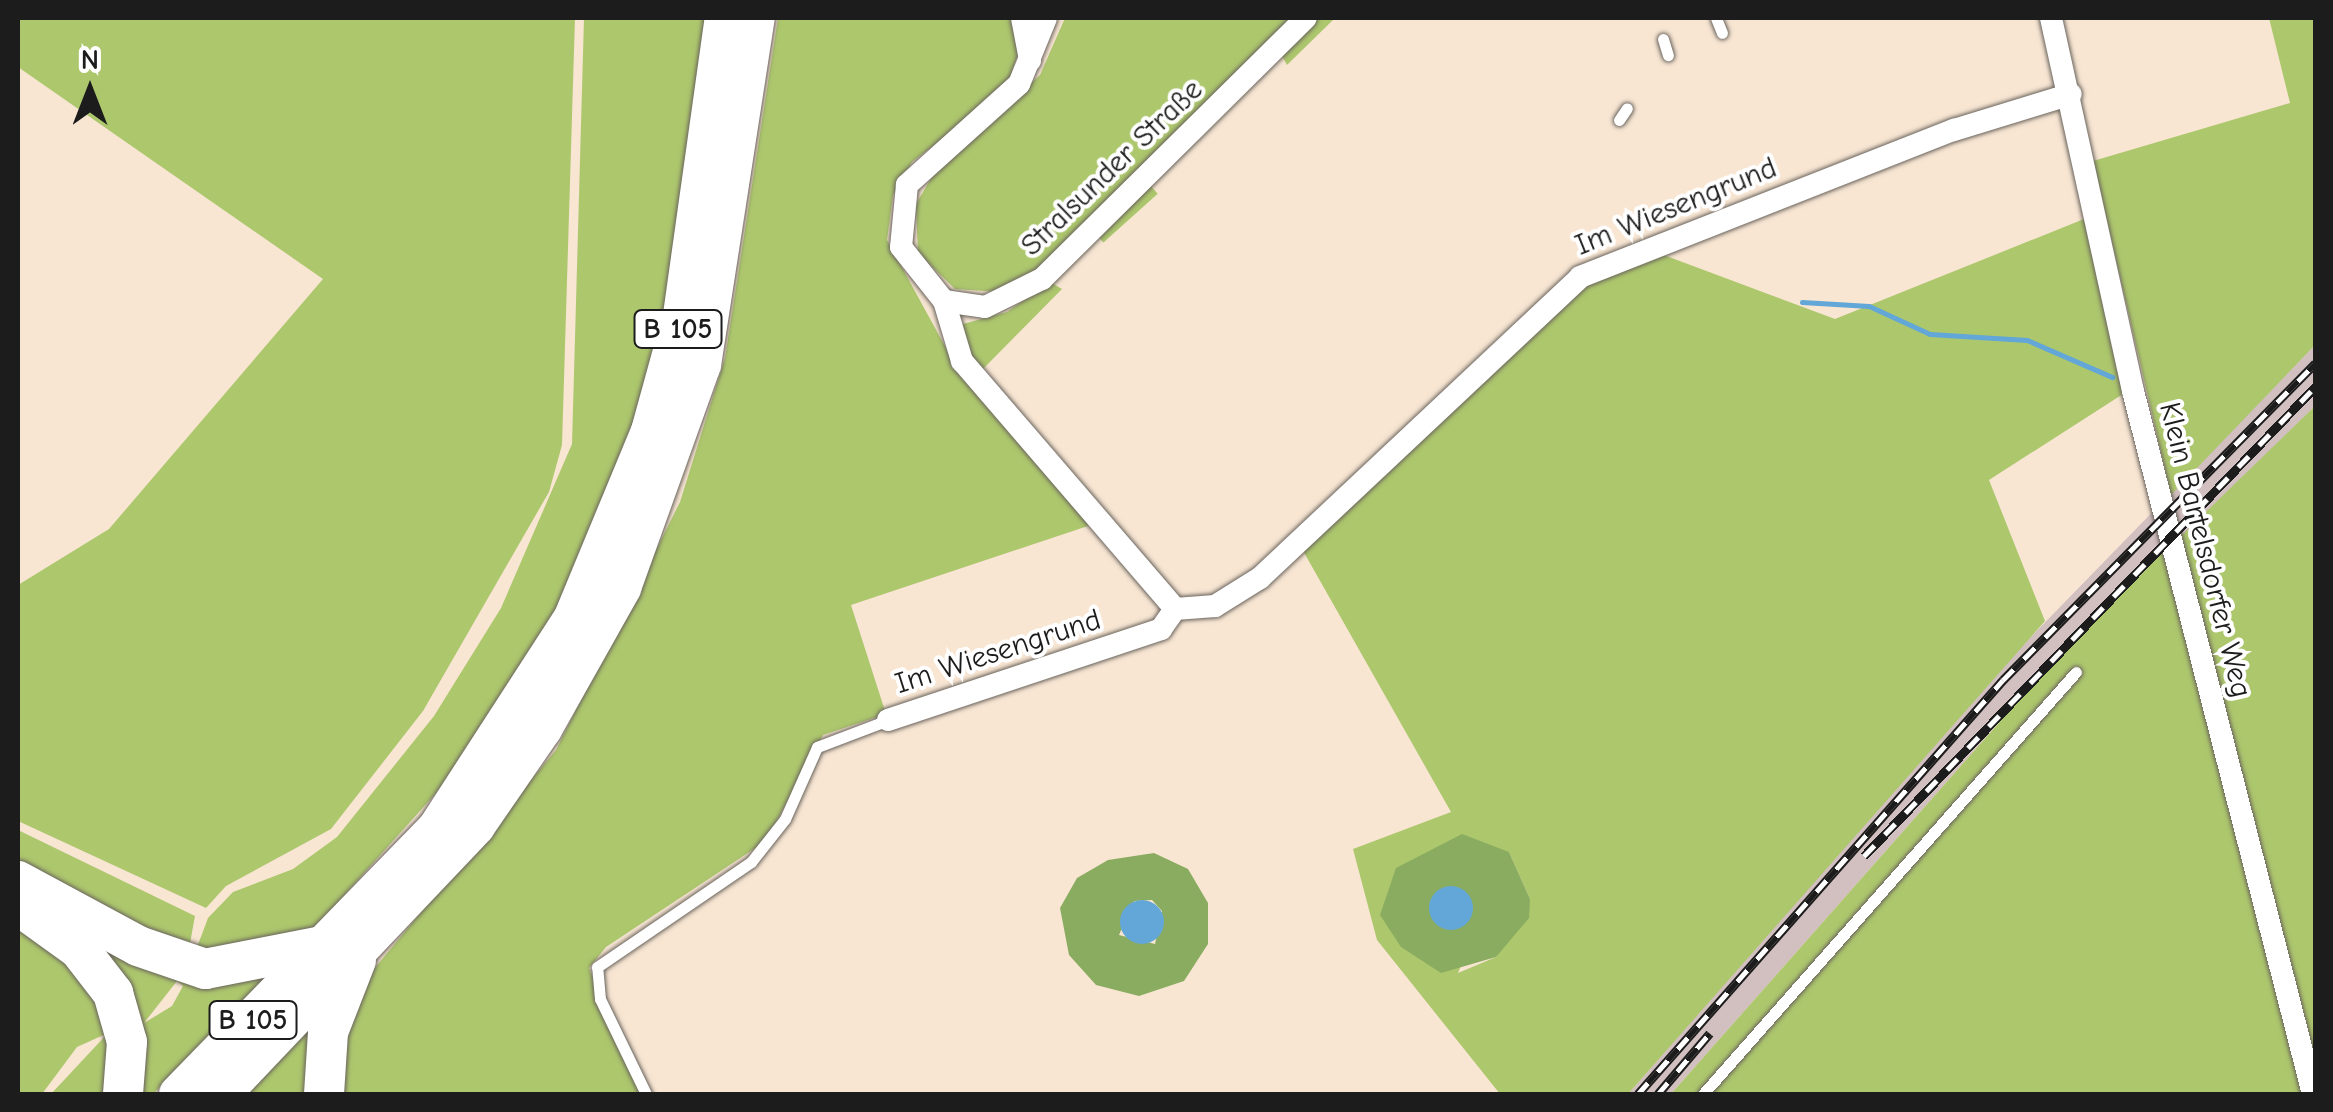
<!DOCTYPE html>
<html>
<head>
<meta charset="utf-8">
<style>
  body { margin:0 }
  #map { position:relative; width:2333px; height:1112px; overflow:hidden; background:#f8e6d3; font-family:"Comic Neue",sans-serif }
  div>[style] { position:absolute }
  .industrial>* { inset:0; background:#d2bfbf }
  .green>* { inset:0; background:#adc76d; transform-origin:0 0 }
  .forest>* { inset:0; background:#8aac60 }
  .water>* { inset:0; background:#62a7d7 }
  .round { border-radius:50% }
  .stream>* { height:5px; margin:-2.5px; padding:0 2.5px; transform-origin:2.5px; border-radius:2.5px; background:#62a7d7 }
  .roads { filter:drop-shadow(0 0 2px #69635c) drop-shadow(0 0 2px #69635c) }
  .service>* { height:11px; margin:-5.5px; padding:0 5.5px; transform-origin:5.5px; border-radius:5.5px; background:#fff }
  .minor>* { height:22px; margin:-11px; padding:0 11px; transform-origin:11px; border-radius:11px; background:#fff }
  .trunk>* { height:38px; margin:-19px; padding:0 19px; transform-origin:19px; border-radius:19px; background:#fff }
  .motorway>* { height:40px; margin:-20px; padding:0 20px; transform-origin:20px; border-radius:20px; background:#fff }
  .rail>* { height:9px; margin-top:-4.5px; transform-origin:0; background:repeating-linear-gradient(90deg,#fff 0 15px,#1c1c1c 0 30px); box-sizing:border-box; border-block:2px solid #1c1c1c }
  span { translate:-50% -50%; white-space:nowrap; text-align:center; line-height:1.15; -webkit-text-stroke:8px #fff; paint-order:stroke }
  .shield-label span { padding:2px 8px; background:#fff; border:2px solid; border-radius:8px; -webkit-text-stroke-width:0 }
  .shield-label { font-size:28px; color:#1c1c1c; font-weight:700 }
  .street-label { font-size:30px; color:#1c1c1c }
  .frame { position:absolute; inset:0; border:20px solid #1c1c1c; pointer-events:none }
  .north { position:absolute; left:40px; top:40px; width:100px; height:100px; -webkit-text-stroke:8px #fff; paint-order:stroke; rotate:0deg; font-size:28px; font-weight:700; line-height:40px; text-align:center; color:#1c1c1c }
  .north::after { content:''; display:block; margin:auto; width:35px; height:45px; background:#1c1c1c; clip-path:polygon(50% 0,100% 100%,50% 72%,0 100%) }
</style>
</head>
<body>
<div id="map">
  <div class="industrial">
    <div style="clip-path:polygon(2315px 345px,2315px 406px,2020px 699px,1671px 1094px,1628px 1094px,1991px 678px)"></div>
  </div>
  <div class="green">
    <div style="clip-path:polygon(18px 18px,575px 18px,562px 445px,549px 492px,423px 711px,331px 829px,226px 886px,206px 908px,18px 821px,18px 585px,109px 529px,323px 279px,18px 67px)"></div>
    <div style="clip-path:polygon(584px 18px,707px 18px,669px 293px,634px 425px,557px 607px,445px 783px,312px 931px,221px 963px,18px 872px,18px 830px,195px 916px,189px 949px,196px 950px,208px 918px,233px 892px,293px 869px,337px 837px,434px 716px,501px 608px,572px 444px)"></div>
    <div style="clip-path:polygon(778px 18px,1010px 18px,1020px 48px,1006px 89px,912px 162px,893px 195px,887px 240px,952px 359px,1091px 525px,851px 605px,886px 714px,823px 735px,766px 841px,606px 947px,589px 968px,640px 1094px,331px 1094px,354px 993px,556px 750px,680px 502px,725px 358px)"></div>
    <div style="clip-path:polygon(1065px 18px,1299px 18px,1047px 266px,1000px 292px,955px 289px,918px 253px,916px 204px,937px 168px,1040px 75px)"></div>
    <div style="clip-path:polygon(1317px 18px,1335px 18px,1287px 65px,1281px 54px)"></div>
    <div style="clip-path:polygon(2269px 18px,2315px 18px,2315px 345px,2171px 495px,2093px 161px,2290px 103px)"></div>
    <div style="left:1149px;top:184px;width:13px;height:73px;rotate:48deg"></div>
    <div style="clip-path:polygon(evenodd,2084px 219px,2123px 394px,1989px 480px,2045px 621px,1628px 1094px,1500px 1094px,1377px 940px,1353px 849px,1451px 812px,1302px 549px,1550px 305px,1653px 251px,1835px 319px,2084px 219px,1509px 852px,1530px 899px,1496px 957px,1458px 973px,1509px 852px)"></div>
    <div style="clip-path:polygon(1050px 282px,1062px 289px,981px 371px,960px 345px,963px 324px,1007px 312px)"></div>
    <div style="clip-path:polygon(2315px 406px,2315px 1068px,2178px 539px)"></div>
    <div style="clip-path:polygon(2163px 552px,2305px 1094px,1671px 1094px,2020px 699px)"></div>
    <div style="clip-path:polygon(18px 914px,106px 994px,116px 1094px,51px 1094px,108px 1033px,77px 1047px,42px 1094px,18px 1094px)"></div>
    <div style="clip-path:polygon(evenodd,84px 944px,273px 974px,153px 1094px,130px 1094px,84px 944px,177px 981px,183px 986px,172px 1006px,144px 1023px,177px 981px)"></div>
    <div style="clip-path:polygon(319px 1020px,316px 1094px,245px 1094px)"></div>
  </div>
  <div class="forest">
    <div style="clip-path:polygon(1462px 834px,1509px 852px,1530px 899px,1529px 918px,1496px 957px,1441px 973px,1401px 947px,1380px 915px,1396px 868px)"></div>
    <div style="clip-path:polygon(evenodd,1154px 853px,1188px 869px,1208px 903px,1208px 944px,1184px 981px,1139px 996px,1096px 985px,1069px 955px,1060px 908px,1077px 878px,1108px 860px,1154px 853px,1152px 900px,1162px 911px,1155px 944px,1119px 935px,1134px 901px,1152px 900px)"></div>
  </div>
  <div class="water">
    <div class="round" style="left:1429px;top:886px;width:44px;height:44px"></div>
    <div class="round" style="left:1120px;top:900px;width:44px;height:44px"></div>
  </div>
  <div class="stream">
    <div style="left:1802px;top:302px;width:67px;rotate:3.4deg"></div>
    <div style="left:1869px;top:306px;width:67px;rotate:24.7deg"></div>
    <div style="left:1930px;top:334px;width:97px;rotate:3.5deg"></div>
    <div style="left:2027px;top:340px;width:93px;rotate:23.5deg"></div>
  </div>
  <div class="roads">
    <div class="service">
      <div style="left:1716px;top:18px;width:16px;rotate:68deg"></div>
      <div style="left:1663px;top:39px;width:17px;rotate:73deg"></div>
      <div style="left:1619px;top:120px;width:14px;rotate:-56deg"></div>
      <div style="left:646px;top:1094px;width:106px;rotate:-115.8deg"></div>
      <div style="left:600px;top:999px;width:32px;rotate:-95deg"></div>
      <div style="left:597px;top:967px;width:186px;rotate:-34.3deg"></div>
      <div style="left:751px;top:862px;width:55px;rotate:-51.7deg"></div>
      <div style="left:785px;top:819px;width:79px;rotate:-66deg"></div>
      <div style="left:817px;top:747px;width:76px;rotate:-20.8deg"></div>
      <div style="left:1703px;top:1094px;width:563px;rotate:-48.53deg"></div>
    </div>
    <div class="minor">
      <div style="left:1022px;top:18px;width:43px;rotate:79.2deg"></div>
      <div style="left:1046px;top:18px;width:71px;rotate:112.2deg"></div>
      <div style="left:1019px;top:84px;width:151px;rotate:138deg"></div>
      <div style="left:907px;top:185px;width:62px;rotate:95.5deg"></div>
      <div style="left:901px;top:247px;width:69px;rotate:51.5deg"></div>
      <div style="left:944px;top:301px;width:41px;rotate:8.3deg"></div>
      <div style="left:985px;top:307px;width:64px;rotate:-26.2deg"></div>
      <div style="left:1042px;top:279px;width:371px;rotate:-44.7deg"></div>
      <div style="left:2051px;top:18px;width:382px;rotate:77.6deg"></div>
      <div style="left:2133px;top:391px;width:726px;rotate:75.64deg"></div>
      <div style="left:944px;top:301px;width:63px;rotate:73.3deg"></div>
      <div style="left:962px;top:361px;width:327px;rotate:49.3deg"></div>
      <div style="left:888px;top:720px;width:288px;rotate:-18.4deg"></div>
      <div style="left:1161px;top:629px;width:24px;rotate:-55deg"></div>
      <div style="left:1175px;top:609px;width:40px;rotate:-4.3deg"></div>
      <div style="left:1215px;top:606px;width:53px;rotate:-31.9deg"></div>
      <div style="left:1260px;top:578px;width:439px;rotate:-43.2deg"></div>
      <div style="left:1580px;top:277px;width:402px;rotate:-21.5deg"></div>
      <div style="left:1954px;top:130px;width:122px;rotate:-17.1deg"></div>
    </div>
    <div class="trunk">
      <div style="left:178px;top:1094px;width:370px;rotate:-45.8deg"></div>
      <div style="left:436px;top:829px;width:252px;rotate:-57.1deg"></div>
      <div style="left:573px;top:617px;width:201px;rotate:-67.5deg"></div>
      <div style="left:650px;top:431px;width:120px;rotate:-74.6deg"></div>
      <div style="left:682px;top:315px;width:300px;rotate:-82deg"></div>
      <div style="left:222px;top:1094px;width:369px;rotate:-46.5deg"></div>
      <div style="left:476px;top:826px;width:118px;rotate:-55.4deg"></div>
      <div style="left:543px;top:729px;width:162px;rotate:-60.7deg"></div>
      <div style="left:622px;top:588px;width:237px;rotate:-70.3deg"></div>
      <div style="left:702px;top:365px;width:351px;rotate:-81.2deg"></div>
    </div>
    <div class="motorway">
      <div style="left:18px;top:881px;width:136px;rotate:28.4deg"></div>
      <div style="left:138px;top:946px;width:71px;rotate:18.9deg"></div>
      <div style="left:205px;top:969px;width:124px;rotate:-11.1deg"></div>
      <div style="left:25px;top:910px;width:67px;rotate:35.8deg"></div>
      <div style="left:79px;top:949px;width:56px;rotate:52.3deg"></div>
      <div style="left:113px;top:993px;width:51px;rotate:74.1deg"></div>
      <div style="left:127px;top:1042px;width:52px;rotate:94.4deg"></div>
      <div style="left:324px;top:1094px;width:62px;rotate:-86.3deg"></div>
      <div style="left:328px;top:1032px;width:77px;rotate:-68.7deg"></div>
    </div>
  </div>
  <div class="rail">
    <div style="left:1864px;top:856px;width:652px;rotate:-46.12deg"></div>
    <div style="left:1638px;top:1094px;width:552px;rotate:-48.6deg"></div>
    <div style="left:2003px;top:680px;width:445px;rotate:-45.4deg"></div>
    <div style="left:1658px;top:1094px;width:80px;rotate:-49.6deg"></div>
  </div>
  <div class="shield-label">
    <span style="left:678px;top:329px">B 105</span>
    <span style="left:253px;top:1020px">B 105</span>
  </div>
  <div class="street-label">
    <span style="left:1112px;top:168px;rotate:-44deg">Stralsunder Straße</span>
    <span style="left:1676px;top:207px;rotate:-22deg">Im Wiesengrund</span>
    <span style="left:2205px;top:550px;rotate:76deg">Klein Bartelsdorfer Weg</span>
    <span style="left:998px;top:652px;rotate:-18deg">Im Wiesengrund</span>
  </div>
  <div class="frame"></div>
  <div class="north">N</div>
</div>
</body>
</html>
